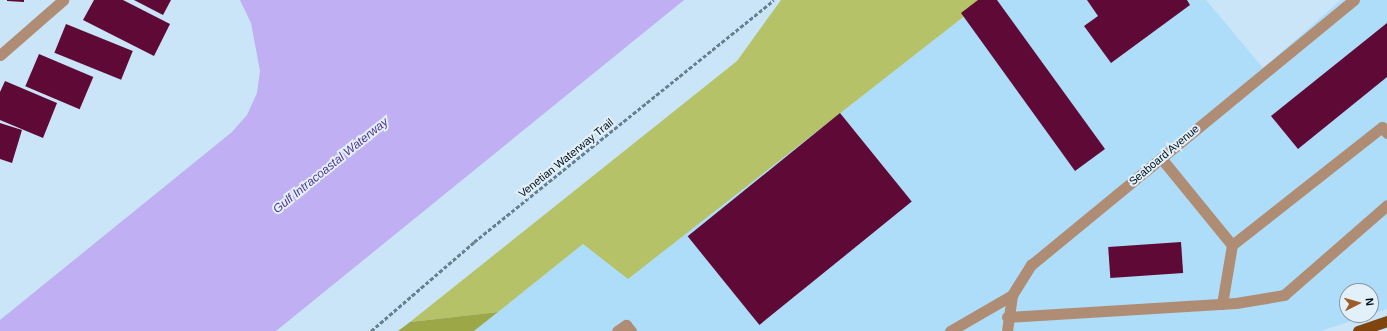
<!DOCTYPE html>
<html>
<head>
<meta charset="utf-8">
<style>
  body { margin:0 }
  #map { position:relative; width:1387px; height:331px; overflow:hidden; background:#c9e5f7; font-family:Arial,sans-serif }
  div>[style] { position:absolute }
  .built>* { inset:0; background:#aeddfa }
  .green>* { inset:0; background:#b5c268 }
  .forest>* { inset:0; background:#9ca848 }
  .water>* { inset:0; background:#c1aff4 }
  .building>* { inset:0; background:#5f0a36; transform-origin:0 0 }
  .path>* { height:2.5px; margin-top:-1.25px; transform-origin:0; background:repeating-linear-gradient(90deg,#697f8e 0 4px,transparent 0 6px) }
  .service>* { height:11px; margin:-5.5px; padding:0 5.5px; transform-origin:5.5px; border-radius:5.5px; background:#af8c74 }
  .minor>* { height:11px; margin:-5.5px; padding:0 5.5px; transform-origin:5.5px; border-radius:5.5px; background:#af8c74 }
  .primary>* { height:11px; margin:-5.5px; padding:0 5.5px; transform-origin:5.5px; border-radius:5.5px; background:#80440e }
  span { translate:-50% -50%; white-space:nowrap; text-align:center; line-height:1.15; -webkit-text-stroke:4px #e2f0f9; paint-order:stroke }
  .street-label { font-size:11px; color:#000f1b }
  .water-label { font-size:12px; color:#563394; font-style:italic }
  .north { position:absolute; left:1339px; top:283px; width:40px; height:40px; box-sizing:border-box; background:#e2f0f9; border:1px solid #8896a0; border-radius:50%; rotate:84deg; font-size:11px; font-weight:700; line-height:16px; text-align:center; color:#000f1b }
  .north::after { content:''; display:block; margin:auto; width:14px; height:18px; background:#9e5c29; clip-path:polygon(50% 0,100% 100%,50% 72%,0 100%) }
</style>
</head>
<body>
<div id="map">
  <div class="built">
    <div style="clip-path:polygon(985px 0,1206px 0,1263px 68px,1341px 0,1387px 0,1387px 309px,1371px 314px,1371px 291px,1347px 291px,1347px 315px,1369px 315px,1321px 331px,474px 331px,583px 244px,628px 278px)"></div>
  </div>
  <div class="green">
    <div style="clip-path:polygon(781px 0,985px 0,628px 279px,583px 244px,498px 312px,410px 322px,737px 61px)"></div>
  </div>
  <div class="forest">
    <div style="clip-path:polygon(498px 312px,474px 331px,398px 331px,410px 322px)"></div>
  </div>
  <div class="water">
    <div style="clip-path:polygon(240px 0,684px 0,276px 331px,0 331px,0 320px,232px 132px,247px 115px,257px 93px,260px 71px,251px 23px)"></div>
  </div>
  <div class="building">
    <div style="clip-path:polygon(7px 0,24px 0,24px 2px,7px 1px)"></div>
    <div style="clip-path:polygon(94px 0,123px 0,170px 24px,154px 56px,83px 20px)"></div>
    <div style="clip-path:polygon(134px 0,171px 0,163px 15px)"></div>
    <div style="clip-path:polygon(978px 0,997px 0,1105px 149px,1075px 171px,961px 13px)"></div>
    <div style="clip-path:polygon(1087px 0,1187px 0,1190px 5px,1111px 63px,1084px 26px,1098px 16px)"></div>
    <div style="clip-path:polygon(1387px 23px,1387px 77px,1298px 149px,1271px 116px)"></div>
    <div style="left:66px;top:24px;width:72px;height:31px;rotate:22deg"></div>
    <div style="left:39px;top:54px;width:59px;height:35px;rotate:23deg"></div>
    <div style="clip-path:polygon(5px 81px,57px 103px,43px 138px,0 120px,0 92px)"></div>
    <div style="left:840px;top:113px;width:114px;height:196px;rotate:51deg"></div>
    <div style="clip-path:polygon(0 123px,22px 130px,12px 163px,0 159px)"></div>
    <div style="left:1181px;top:242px;width:31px;height:73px;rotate:86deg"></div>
  </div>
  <div class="path">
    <div style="left:371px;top:331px;width:136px;rotate:-40.8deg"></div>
    <div style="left:474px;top:242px;width:385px;rotate:-38.9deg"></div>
  </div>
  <div class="service">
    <div style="left:1161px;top:158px;width:112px;rotate:50.8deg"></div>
    <div style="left:1222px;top:304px;width:60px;rotate:-80.4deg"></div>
    <div style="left:1232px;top:245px;width:191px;rotate:-38.2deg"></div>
    <div style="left:1382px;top:127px;width:8px;rotate:50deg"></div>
    <div style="left:1007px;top:317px;width:229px;rotate:-3.5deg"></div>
    <div style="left:1236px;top:303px;width:49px;rotate:-9.5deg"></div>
    <div style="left:1284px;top:295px;width:137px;rotate:-41.1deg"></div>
    <div style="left:617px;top:331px;width:11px;rotate:-34deg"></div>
    <div style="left:626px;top:325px;width:8px;rotate:50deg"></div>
    <div style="left:950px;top:331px;width:72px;rotate:-30.1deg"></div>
  </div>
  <div class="minor">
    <div style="left:0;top:55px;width:84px;rotate:-41.1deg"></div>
    <div style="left:1007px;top:331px;width:36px;rotate:-82deg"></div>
    <div style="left:1012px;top:295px;width:36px;rotate:-58deg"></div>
    <div style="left:1031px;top:265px;width:418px;rotate:-39.4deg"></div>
  </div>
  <div class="primary">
    <div style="left:1358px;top:331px;width:31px;rotate:-19deg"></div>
  </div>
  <div class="street-label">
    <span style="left:1164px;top:155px;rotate:-40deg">Seaboard Avenue</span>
    <span style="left:566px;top:158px;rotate:-39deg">Venetian Waterway Trail</span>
  </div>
  <div class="water-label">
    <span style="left:331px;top:166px;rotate:-39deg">Gulf Intracoastal Waterway</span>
  </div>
  <div class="north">N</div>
</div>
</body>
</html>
